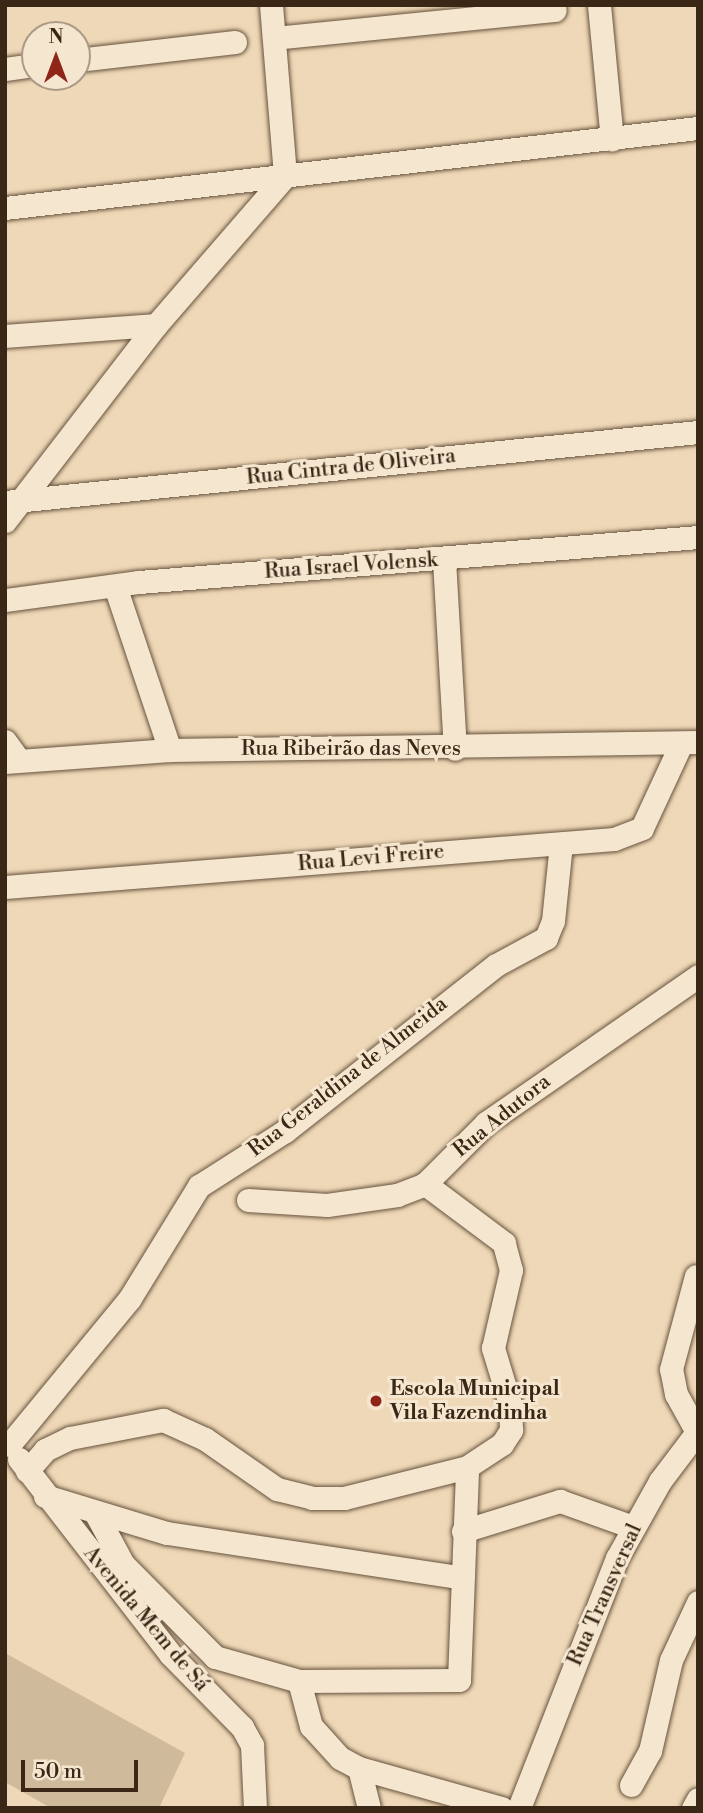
<!DOCTYPE html>
<html>
<head>
<meta charset="utf-8">
<style>
  body { margin:0 }
  #map { position:relative; width:703px; height:1813px; overflow:hidden; background:#efd8b7; font-family:"Libre Bodoni",serif }
  div>[style] { position:absolute }
  .green>* { inset:0; background:#d0ba9c }
  .roads { filter:drop-shadow(0 0 2px #67533e) drop-shadow(0 0 2px #67533e) }
  .minor>* { height:23px; margin:-11.5px; padding:0 11.5px; transform-origin:11.5px; border-radius:11.5px; background:#f5e6d0 }
  .dots>* { width:19px; height:19px; translate:-50% -50%; box-sizing:border-box; border:4px solid #f5e6d0; border-radius:50% }
  span { translate:-50% -50%; white-space:nowrap; text-align:center; line-height:1.15; -webkit-text-stroke:6px #f5e6d0; paint-order:stroke }
  .street-label { font-size:21px; color:#3a2716 }
  .poi-label { font-size:21px; color:#3a2716; font-weight:700 }
  .left { translate:0 -50%; text-align:left }
  .frame { position:absolute; inset:0; border:7px solid #3a2716; pointer-events:none }
  .north { position:absolute; left:21px; top:21px; width:70px; height:70px; box-sizing:border-box; background:#f5e6d0; border:2px solid #aa9a86; border-radius:50%; rotate:0deg; font-size:19px; font-weight:700; line-height:28px; text-align:center; color:#3a2716 }
  .north::after { content:''; display:block; margin:auto; width:24px; height:32px; background:#8f2418; clip-path:polygon(50% 0,100% 100%,50% 72%,0 100%) }
  .scale { position:absolute; left:21px; top:1760px; width:117px; height:32px; box-sizing:border-box; border:4px solid #3a2716; border-top:0; padding-left:9px; font-size:21px; line-height:24px; white-space:nowrap; color:#3a2716; -webkit-text-stroke:5px #f5e6d0; paint-order:stroke }
</style>
</head>
<body>
<div id="map">
  <div class="green">
    <div style="clip-path:polygon(5px 1653px,185px 1753px,159px 1808px,51px 1808px,5px 1782px)"></div>
  </div>
  <div class="roads">
    <div class="minor">
      <div style="left:271px;top:5px;width:172px;rotate:85.3deg"></div>
      <div style="left:599px;top:5px;width:135px;rotate:84.5deg"></div>
      <div style="left:274px;top:38px;width:282px;rotate:-5.7deg"></div>
      <div style="left:77px;top:60px;width:159px;rotate:-6.5deg"></div>
      <div style="left:5px;top:69px;width:30px;rotate:-8deg"></div>
      <div style="left:5px;top:208px;width:698px;rotate:-6.59deg"></div>
      <div style="left:5px;top:336px;width:151px;rotate:-4.2deg"></div>
      <div style="left:5px;top:502px;width:697px;rotate:-5.77deg"></div>
      <div style="left:5px;top:521px;width:247px;rotate:-52.4deg"></div>
      <div style="left:156px;top:325px;width:197px;rotate:-49.1deg"></div>
      <div style="left:444px;top:560px;width:189px;rotate:86.7deg"></div>
      <div style="left:115px;top:586px;width:173px;rotate:71.5deg"></div>
      <div style="left:5px;top:600px;width:135px;rotate:-7.7deg"></div>
      <div style="left:139px;top:582px;width:561px;rotate:-4.6deg"></div>
      <div style="left:5px;top:741px;width:22px;rotate:54deg"></div>
      <div style="left:5px;top:762px;width:165px;rotate:-4.2deg"></div>
      <div style="left:170px;top:750px;width:528px;rotate:-0.87deg"></div>
      <div style="left:5px;top:887px;width:611px;rotate:-4.51deg"></div>
      <div style="left:614px;top:839px;width:30px;rotate:-21deg"></div>
      <div style="left:642px;top:828px;width:93px;rotate:-65.1deg"></div>
      <div style="left:248px;top:1200px;width:79px;rotate:3.6deg"></div>
      <div style="left:327px;top:1205px;width:71px;rotate:-8.1deg"></div>
      <div style="left:397px;top:1195px;width:30px;rotate:-21deg"></div>
      <div style="left:425px;top:1184px;width:86px;rotate:-45deg"></div>
      <div style="left:486px;top:1123px;width:258px;rotate:-34.7deg"></div>
      <div style="left:9px;top:1445px;width:190px;rotate:-50.5deg"></div>
      <div style="left:130px;top:1298px;width:132px;rotate:-58.4deg"></div>
      <div style="left:199px;top:1186px;width:102px;rotate:-32.6deg"></div>
      <div style="left:285px;top:1131px;width:268px;rotate:-38.2deg"></div>
      <div style="left:496px;top:965px;width:57px;rotate:-28.4deg"></div>
      <div style="left:546px;top:938px;width:18px;rotate:-68deg"></div>
      <div style="left:553px;top:921px;width:78px;rotate:-84.1deg"></div>
      <div style="left:19px;top:1459px;width:247px;rotate:52.2deg"></div>
      <div style="left:170px;top:1654px;width:103px;rotate:45.4deg"></div>
      <div style="left:242px;top:1727px;width:21px;rotate:61deg"></div>
      <div style="left:252px;top:1745px;width:63px;rotate:87.3deg"></div>
      <div style="left:27px;top:1471px;width:28px;rotate:-49deg"></div>
      <div style="left:45px;top:1450px;width:28px;rotate:-26deg"></div>
      <div style="left:70px;top:1438px;width:95px;rotate:-11deg"></div>
      <div style="left:163px;top:1420px;width:46px;rotate:24.3deg"></div>
      <div style="left:205px;top:1439px;width:88px;rotate:34.8deg"></div>
      <div style="left:277px;top:1489px;width:36px;rotate:14deg"></div>
      <div style="left:312px;top:1498px;width:32px"></div>
      <div style="left:344px;top:1498px;width:127px;rotate:-14.1deg"></div>
      <div style="left:45px;top:1496px;width:127px;rotate:16.9deg"></div>
      <div style="left:167px;top:1533px;width:295px;rotate:8.6deg"></div>
      <div style="left:96px;top:1514px;width:57px;rotate:61.6deg"></div>
      <div style="left:123px;top:1564px;width:131px;rotate:45.3deg"></div>
      <div style="left:215px;top:1657px;width:87px;rotate:15.9deg"></div>
      <div style="left:299px;top:1681px;width:160px;rotate:-0.4deg"></div>
      <div style="left:459px;top:1680px;width:213px;rotate:-87.8deg"></div>
      <div style="left:467px;top:1467px;width:42px;rotate:-33.3deg"></div>
      <div style="left:502px;top:1444px;width:17px;rotate:-57deg"></div>
      <div style="left:511px;top:1430px;width:26px;rotate:-92deg"></div>
      <div style="left:510px;top:1404px;width:59px;rotate:-106.9deg"></div>
      <div style="left:493px;top:1348px;width:80px;rotate:-77deg"></div>
      <div style="left:511px;top:1270px;width:28px;rotate:-105deg"></div>
      <div style="left:504px;top:1243px;width:99px;rotate:-143.2deg"></div>
      <div style="left:463px;top:1531px;width:102px;rotate:-17.2deg"></div>
      <div style="left:560px;top:1501px;width:77px;rotate:19.6deg"></div>
      <div style="left:299px;top:1681px;width:47px;rotate:75.1deg"></div>
      <div style="left:311px;top:1726px;width:43px;rotate:47.8deg"></div>
      <div style="left:340px;top:1758px;width:21px;rotate:28deg"></div>
      <div style="left:359px;top:1768px;width:148px;rotate:15.7deg"></div>
      <div style="left:359px;top:1768px;width:41px;rotate:76deg"></div>
      <div style="left:631px;top:1785px;width:39px;rotate:-61deg"></div>
      <div style="left:650px;top:1751px;width:93px;rotate:-77deg"></div>
      <div style="left:671px;top:1660px;width:64px;rotate:-65deg"></div>
      <div style="left:519px;top:1808px;width:269px;rotate:-68.6deg"></div>
      <div style="left:617px;top:1558px;width:88px;rotate:-60.8deg"></div>
      <div style="left:660px;top:1481px;width:61px;rotate:-52.9deg"></div>
      <div style="left:697px;top:1432px;width:43px;rotate:-118.9deg"></div>
      <div style="left:676px;top:1394px;width:25px;rotate:-101deg"></div>
      <div style="left:671px;top:1369px;width:96px;rotate:-75deg"></div>
      <div style="left:693px;top:1808px;width:10px;rotate:-61deg"></div>
    </div>
  </div>
  <div class="dots">
    <div style="left:376px;top:1401px;background:#8f2418"></div>
  </div>
  <div class="street-label">
    <span style="left:351px;top:467px;rotate:-6deg">Rua Cintra de Oliveira</span>
    <span style="left:351px;top:566px;rotate:-4deg">Rua Israel Volensk</span>
    <span style="left:351px;top:749px">Rua Ribeirão das Neves</span>
    <span style="left:371px;top:858px;rotate:-5deg">Rua Levi Freire</span>
    <span style="left:348px;top:1077px;rotate:-38deg">Rua Geraldina de Almeida</span>
    <span style="left:502px;top:1116px;rotate:-39deg">Rua Adutora</span>
    <span style="left:605px;top:1595px;rotate:-66deg">Rua Transversal</span>
    <span style="left:146px;top:1619px;rotate:50deg">Avenida Mem de Sá</span>
  </div>
  <div class="poi-label">
    <span class="left" style="left:390px;top:1401px">Escola Municipal<br>Vila Fazendinha</span>
  </div>
  <div class="frame"></div>
  <div class="north">N</div>
  <div class="scale">50 m</div>
</div>
</body>
</html>
